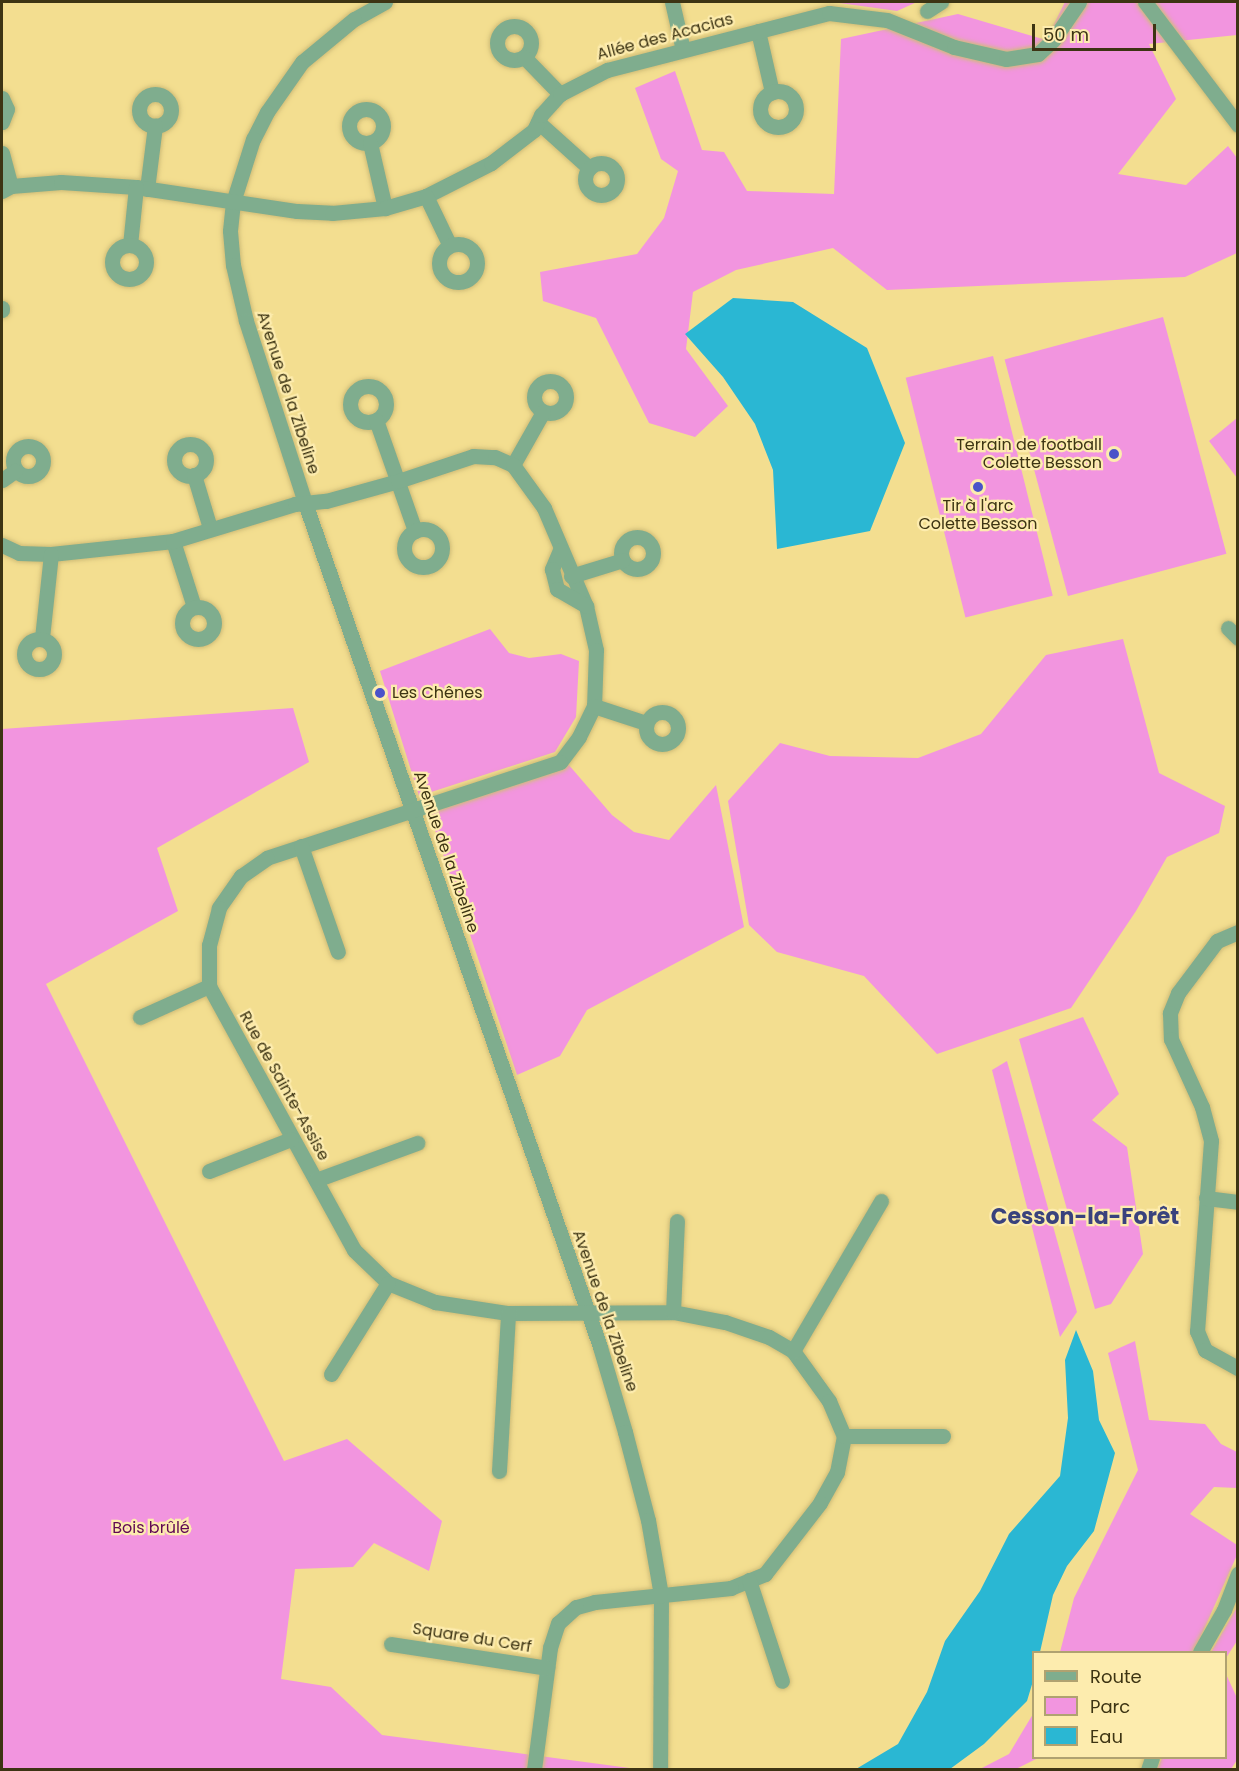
<!DOCTYPE html>
<html>
<head>
<meta charset="utf-8">
<style>
  body { margin:0 }
  #map { position:relative; width:1239px; height:1771px; overflow:hidden; background:#f3de90; font-family:Poppins,sans-serif }
  div>[style] { position:absolute }
  .green>* { inset:0; background:#f295df; transform-origin:0 0 }
  .water>* { inset:0; background:#2ab7d3 }
  .roads { filter:drop-shadow(0 0 2px #cfbc77) drop-shadow(0 0 2px #cfbc77) }
  .minor>* { height:15px; margin:-7.5px; padding:0 7.5px; transform-origin:7.5px; border-radius:7.5px; background:#7fad8e }
  .minor>.ring { margin:-7.5px; padding:0; box-sizing:content-box; background:none; border:15px solid #7fad8e; border-radius:50% }
  .dots>* { width:16px; height:16px; translate:-50% -50%; box-sizing:border-box; border:3px solid #fdecae; border-radius:50% }
  span { translate:-50% -50%; white-space:nowrap; text-align:center; line-height:1.15; -webkit-text-stroke:4.5px #fdecae; paint-order:stroke }
  .street-label { font-size:16px; color:#3d3413 }
  .poi-label { font-size:16px; color:#3d3413 }
  .right { translate:-100% -50%; text-align:right }
  .left { translate:0 -50%; text-align:left }
  .park-label { font-size:16px; color:#600854 }
  .district-label { font-size:22px; color:#39427d; font-weight:700 }
  .frame { position:absolute; inset:0; border:3px solid #3d3413; pointer-events:none }
  .legend { position:absolute; left:1032px; top:1651px; width:195px; height:108px; box-sizing:border-box; background:#fdecae; border:2px solid #b0a270; margin:0; padding:8px 10px; list-style:none; font-size:18px; color:#3d3413 }
  .legend li { display:flex; align-items:center; gap:12px; height:30px }
  .legend b { width:30px; border:2px solid #b0a270 }
  .scale { position:absolute; left:1032px; top:24px; width:124px; height:27px; box-sizing:border-box; border:3px solid #3d3413; border-top:0; padding-left:8px; font-size:18px; line-height:21px; white-space:nowrap; color:#3d3413; -webkit-text-stroke:4px #fdecae; paint-order:stroke }
</style>
</head>
<body>
<div id="map">
  <div class="green">
    <div style="clip-path:polygon(832px 2px,917px 2px,897px 11px)"></div>
    <div style="clip-path:polygon(1065px 2px,1237px 2px,1237px 35px,1149px 44px,1176px 99px,1118px 174px,1186px 185px,1228px 146px,1237px 158px,1237px 253px,1185px 277px,887px 290px,833px 248px,736px 270px,693px 292px,686px 349px,728px 406px,695px 437px,649px 423px,596px 318px,543px 301px,540px 272px,637px 254px,664px 218px,678px 171px,661px 159px,635px 88px,675px 71px,702px 150px,724px 152px,747px 191px,834px 194px,841px 39px,958px 14px,1046px 40px)"></div>
    <div style="left:1163px;top:317px;width:245px;height:164px;rotate:75deg"></div>
    <div style="left:993px;top:356px;width:247px;height:90px;rotate:76deg"></div>
    <div style="clip-path:polygon(1237px 418px,1237px 478px,1209px 441px)"></div>
    <div style="clip-path:polygon(490px 629px,509px 653px,529px 658px,561px 654px,579px 661px,576px 717px,555px 752px,419px 796px,380px 671px)"></div>
    <div style="clip-path:polygon(1123px 639px,1159px 773px,1225px 806px,1219px 833px,1167px 857px,1136px 911px,1071px 1008px,937px 1054px,864px 976px,777px 952px,749px 925px,728px 801px,780px 743px,830px 756px,918px 758px,981px 734px,1046px 655px)"></div>
    <div style="clip-path:polygon(293px 708px,309px 762px,157px 848px,178px 911px,46px 984px,284px 1461px,347px 1439px,442px 1521px,429px 1571px,374px 1543px,353px 1567px,295px 1569px,281px 1679px,331px 1687px,382px 1735px,637px 1769px,2px 1770px,2px 729px)"></div>
    <div style="clip-path:polygon(568px 764px,612px 815px,634px 832px,669px 840px,716px 785px,744px 927px,587px 1010px,560px 1056px,517px 1075px,429px 812px)"></div>
    <div style="clip-path:polygon(1083px 1017px,1119px 1094px,1092px 1120px,1127px 1147px,1143px 1254px,1111px 1304px,1095px 1309px,1019px 1039px)"></div>
    <div style="clip-path:polygon(1007px 1061px,1077px 1312px,1060px 1337px,992px 1070px)"></div>
    <div style="clip-path:polygon(1135px 1341px,1149px 1420px,1205px 1424px,1221px 1444px,1237px 1452px,1237px 1488px,1214px 1487px,1190px 1514px,1237px 1545px,1237px 1555px,1194px 1652px,1060px 1652px,1074px 1598px,1138px 1470px,1108px 1353px)"></div>
    <div style="clip-path:polygon(1237px 1607px,1237px 1641px,1226px 1658px,1226px 1652px,1211px 1652px)"></div>
    <div style="clip-path:polygon(1226px 1674px,1237px 1698px,1237px 1760px,1231px 1769px,1157px 1769px,1162px 1758px,1226px 1758px)"></div>
    <div style="clip-path:polygon(1033px 1714px,1034px 1758px,1038px 1758px,1016px 1769px,980px 1769px,1009px 1754px)"></div>
  </div>
  <div class="water">
    <div style="clip-path:polygon(733px 298px,793px 302px,867px 348px,905px 443px,870px 531px,777px 549px,773px 470px,755px 424px,723px 377px,685px 334px)"></div>
    <div style="clip-path:polygon(1076px 1330px,1093px 1371px,1099px 1420px,1115px 1453px,1094px 1531px,1067px 1566px,1053px 1595px,1040px 1652px,1034px 1652px,1033px 1681px,1027px 1701px,984px 1744px,950px 1769px,856px 1769px,898px 1744px,927px 1692px,945px 1641px,980px 1591px,1009px 1534px,1060px 1476px,1068px 1418px,1065px 1360px)"></div>
  </div>
  <div class="roads">
    <div class="minor">
      <div style="left:385px;top:2px;width:35px;rotate:151deg"></div>
      <div style="left:354px;top:19px;width:67px;rotate:140.4deg"></div>
      <div style="left:302px;top:62px;width:61px;rotate:125deg"></div>
      <div style="left:267px;top:112px;width:30px;rotate:117deg"></div>
      <div style="left:253px;top:139px;width:66px;rotate:107.6deg"></div>
      <div style="left:233px;top:202px;width:29px;rotate:96deg"></div>
      <div style="left:230px;top:231px;width:34px;rotate:85deg"></div>
      <div style="left:233px;top:265px;width:57px;rotate:76.9deg"></div>
      <div style="left:246px;top:321px;width:191px;rotate:72deg"></div>
      <div style="left:305px;top:503px;width:894px;rotate:70.73deg"></div>
      <div style="left:600px;top:1347px;width:89px;rotate:73.6deg"></div>
      <div style="left:625px;top:1432px;width:91px;rotate:75.4deg"></div>
      <div style="left:648px;top:1520px;width:76px;rotate:80.2deg"></div>
      <div style="left:661px;top:1595px;width:175px;rotate:90.3deg"></div>
      <div style="left:672px;top:2px;width:49px;rotate:77.1deg"></div>
      <div style="left:1145px;top:2px;width:154px;rotate:52.9deg"></div>
      <div style="left:927px;top:11px;width:17px;rotate:-33deg"></div>
      <div class="ring" style="left:497px;top:26px;width:19px;height:19px"></div>
      <div style="left:758px;top:31px;width:63px;rotate:77.1deg"></div>
      <div style="left:524px;top:57px;width:52px;rotate:45.8deg"></div>
      <div class="ring" style="left:760px;top:91px;width:21px;height:21px"></div>
      <div class="ring" style="left:139px;top:94px;width:17px;height:17px"></div>
      <div style="left:2px;top:98px;width:12px;rotate:66deg"></div>
      <div style="left:7px;top:109px;width:14px;rotate:111deg"></div>
      <div class="ring" style="left:349px;top:109px;width:19px;height:19px"></div>
      <div style="left:538px;top:122px;width:69px;rotate:42deg"></div>
      <div style="left:370px;top:143px;width:67px;rotate:77deg"></div>
      <div style="left:2px;top:153px;width:34px;rotate:75deg"></div>
      <div class="ring" style="left:585px;top:163px;width:17px;height:17px"></div>
      <div style="left:147px;top:189px;width:64px;rotate:-82.8deg"></div>
      <div style="left:2px;top:191px;width:10px;rotate:-29deg"></div>
      <div style="left:11px;top:186px;width:50px;rotate:-4.6deg"></div>
      <div style="left:61px;top:182px;width:75px;rotate:3.8deg"></div>
      <div style="left:136px;top:187px;width:163px;rotate:8.5deg"></div>
      <div style="left:297px;top:211px;width:35px;rotate:3deg"></div>
      <div style="left:332px;top:213px;width:53px;rotate:-5.4deg"></div>
      <div style="left:385px;top:208px;width:43px;rotate:-16.3deg"></div>
      <div style="left:426px;top:196px;width:73px;rotate:-26.9deg"></div>
      <div style="left:491px;top:163px;width:54px;rotate:-37.5deg"></div>
      <div style="left:534px;top:130px;width:17px;rotate:-65deg"></div>
      <div style="left:541px;top:115px;width:28px;rotate:-48deg"></div>
      <div style="left:560px;top:94px;width:53px;rotate:-27.1deg"></div>
      <div style="left:607px;top:70px;width:229px;rotate:-14.4deg"></div>
      <div style="left:829px;top:13px;width:58px;rotate:6.9deg"></div>
      <div style="left:887px;top:20px;width:72px;rotate:21.9deg"></div>
      <div style="left:954px;top:47px;width:53px;rotate:13deg"></div>
      <div style="left:1006px;top:59px;width:32px;rotate:-9deg"></div>
      <div style="left:1038px;top:54px;width:21px;rotate:-43deg"></div>
      <div style="left:1053px;top:40px;width:46px;rotate:-55.6deg"></div>
      <div style="left:426px;top:196px;width:55px;rotate:64.4deg"></div>
      <div class="ring" style="left:439px;top:244px;width:23px;height:23px"></div>
      <div style="left:130px;top:245px;width:58px;rotate:-84.1deg"></div>
      <div class="ring" style="left:112px;top:245px;width:19px;height:19px"></div>
      <div style="left:2px;top:308px;width:2px;rotate:90deg"></div>
      <div class="ring" style="left:534px;top:381px;width:17px;height:17px"></div>
      <div class="ring" style="left:350px;top:386px;width:21px;height:21px"></div>
      <div style="left:376px;top:420px;width:118px;rotate:70.6deg"></div>
      <div class="ring" style="left:174px;top:444px;width:17px;height:17px"></div>
      <div class="ring" style="left:13px;top:446px;width:15px;height:15px"></div>
      <div style="left:513px;top:465px;width:61px;rotate:-60.5deg"></div>
      <div style="left:194px;top:475px;width:55px;rotate:73.2deg"></div>
      <div style="left:2px;top:480px;width:16px;rotate:-35deg"></div>
      <div class="ring" style="left:404px;top:529px;width:23px;height:23px"></div>
      <div class="ring" style="left:621px;top:537px;width:17px;height:17px"></div>
      <div style="left:173px;top:541px;width:69px;rotate:72.3deg"></div>
      <div style="left:2px;top:545px;width:19px;rotate:25deg"></div>
      <div style="left:19px;top:553px;width:32px;rotate:2deg"></div>
      <div style="left:51px;top:554px;width:123px;rotate:-6.1deg"></div>
      <div style="left:173px;top:541px;width:127px;rotate:-16.9deg"></div>
      <div style="left:295px;top:504px;width:31px;rotate:-6deg"></div>
      <div style="left:326px;top:501px;width:75px;rotate:-15.5deg"></div>
      <div style="left:398px;top:481px;width:79px;rotate:-18.4deg"></div>
      <div style="left:473px;top:456px;width:22px;rotate:3deg"></div>
      <div style="left:495px;top:457px;width:20px;rotate:24deg"></div>
      <div style="left:513px;top:465px;width:53px;rotate:54.2deg"></div>
      <div style="left:544px;top:508px;width:107px;rotate:66.8deg"></div>
      <div style="left:586px;top:606px;width:45px;rotate:77.2deg"></div>
      <div style="left:596px;top:650px;width:56px;rotate:92deg"></div>
      <div style="left:594px;top:706px;width:34px;rotate:116deg"></div>
      <div style="left:579px;top:737px;width:31px;rotate:127deg"></div>
      <div style="left:560px;top:762px;width:308px;rotate:161.9deg"></div>
      <div style="left:267px;top:858px;width:32px;rotate:145deg"></div>
      <div style="left:241px;top:876px;width:39px;rotate:125deg"></div>
      <div style="left:219px;top:908px;width:38px;rotate:105deg"></div>
      <div style="left:209px;top:945px;width:41px;rotate:90deg"></div>
      <div style="left:209px;top:986px;width:301px;rotate:61.2deg"></div>
      <div style="left:354px;top:1250px;width:47px;rotate:44.1deg"></div>
      <div style="left:388px;top:1283px;width:51px;rotate:22deg"></div>
      <div style="left:435px;top:1302px;width:74px;rotate:8.6deg"></div>
      <div style="left:508px;top:1313px;width:165px;rotate:-0.3deg"></div>
      <div style="left:673px;top:1312px;width:53px;rotate:10.9deg"></div>
      <div style="left:725px;top:1322px;width:46px;rotate:18.8deg"></div>
      <div style="left:769px;top:1337px;width:28px;rotate:30deg"></div>
      <div style="left:793px;top:1351px;width:62px;rotate:54.2deg"></div>
      <div style="left:829px;top:1401px;width:38px;rotate:67deg"></div>
      <div style="left:844px;top:1436px;width:37px;rotate:101deg"></div>
      <div style="left:837px;top:1472px;width:35px;rotate:119deg"></div>
      <div style="left:820px;top:1503px;width:90px;rotate:127.8deg"></div>
      <div style="left:765px;top:1574px;width:37px;rotate:158deg"></div>
      <div style="left:731px;top:1588px;width:137px;rotate:174.1deg"></div>
      <div style="left:595px;top:1602px;width:20px;rotate:165deg"></div>
      <div style="left:576px;top:1607px;width:24px;rotate:138deg"></div>
      <div style="left:558px;top:1623px;width:26px;rotate:108deg"></div>
      <div style="left:550px;top:1648px;width:123px;rotate:97.5deg"></div>
      <div style="left:560px;top:550px;width:21px;rotate:113deg"></div>
      <div style="left:552px;top:569px;width:21px;rotate:76deg"></div>
      <div style="left:557px;top:589px;width:34px;rotate:30deg"></div>
      <div style="left:571px;top:576px;width:54px;rotate:-17.1deg"></div>
      <div class="ring" style="left:182px;top:607px;width:17px;height:17px"></div>
      <div style="left:1228px;top:628px;width:14px;rotate:45deg"></div>
      <div style="left:42px;top:638px;width:84px;rotate:-83.9deg"></div>
      <div class="ring" style="left:24px;top:639px;width:15px;height:15px"></div>
      <div style="left:594px;top:706px;width:55px;rotate:18.1deg"></div>
      <div class="ring" style="left:646px;top:712px;width:17px;height:17px"></div>
      <div style="left:301px;top:846px;width:112px;rotate:70.8deg"></div>
      <div style="left:1238px;top:932px;width:23px;rotate:157deg"></div>
      <div style="left:1217px;top:941px;width:65px;rotate:126.9deg"></div>
      <div style="left:1178px;top:993px;width:22px;rotate:112deg"></div>
      <div style="left:1170px;top:1013px;width:26px;rotate:88deg"></div>
      <div style="left:1171px;top:1039px;width:75px;rotate:65.5deg"></div>
      <div style="left:1202px;top:1107px;width:35px;rotate:75deg"></div>
      <div style="left:1211px;top:1141px;width:191px;rotate:94.2deg"></div>
      <div style="left:1197px;top:1331px;width:21px;rotate:67deg"></div>
      <div style="left:1205px;top:1350px;width:38px;rotate:29deg"></div>
      <div style="left:140px;top:1017px;width:76px;rotate:-24.2deg"></div>
      <div style="left:209px;top:1171px;width:88px;rotate:-21.3deg"></div>
      <div style="left:316px;top:1180px;width:108px;rotate:-20.1deg"></div>
      <div style="left:1206px;top:1198px;width:32px;rotate:7deg"></div>
      <div style="left:673px;top:1312px;width:91px;rotate:-87.5deg"></div>
      <div style="left:793px;top:1351px;width:174px;rotate:-59.6deg"></div>
      <div style="left:331px;top:1374px;width:107px;rotate:-57.9deg"></div>
      <div style="left:844px;top:1436px;width:99px"></div>
      <div style="left:499px;top:1471px;width:158px;rotate:-86.7deg"></div>
      <div style="left:749px;top:1580px;width:106px;rotate:71.9deg"></div>
      <div style="left:391px;top:1644px;width:158px;rotate:8.7deg"></div>
      <div style="left:1200px;top:1652px;width:48px;rotate:-60.3deg"></div>
      <div style="left:1224px;top:1610px;width:39px;rotate:-69deg"></div>
      <div style="left:1148px;top:1770px;width:13px;rotate:-72deg"></div>
    </div>
  </div>
  <div class="dots">
    <div style="left:1114px;top:454px;background:#4b53c9"></div>
    <div style="left:978px;top:487px;background:#4b53c9"></div>
    <div style="left:380px;top:693px;background:#4b53c9"></div>
  </div>
  <div class="street-label">
    <span style="left:665px;top:37px;rotate:-15deg">Allée des Acacias</span>
    <span style="left:288px;top:393px;rotate:72deg">Avenue de la Zibeline</span>
    <span style="left:446px;top:852px;rotate:71deg">Avenue de la Zibeline</span>
    <span style="left:284px;top:1086px;rotate:61deg">Rue de Sainte-Assise</span>
    <span style="left:605px;top:1311px;rotate:71deg">Avenue de la Zibeline</span>
    <span style="left:472px;top:1638px;rotate:9deg">Square du Cerf</span>
  </div>
  <div class="poi-label">
    <span class="right" style="left:1102px;top:454px">Terrain de football<br>Colette Besson</span>
    <span style="left:978px;top:515px">Tir à l'arc<br>Colette Besson</span>
    <span class="left" style="left:392px;top:693px">Les Chênes</span>
  </div>
  <div class="park-label">
    <span style="left:151px;top:1528px">Bois brûlé</span>
  </div>
  <div class="district-label">
    <span style="left:1085px;top:1217px">Cesson-la-Forêt</span>
  </div>
  <div class="frame"></div>
  <ul class="legend">
  <li><b style="height:8px;background:#7fad8e"></b>Route</li>
  <li><b style="height:16px;background:#f295df"></b>Parc</li>
  <li><b style="height:16px;background:#2ab7d3"></b>Eau</li>
  </ul>
  <div class="scale">50 m</div>
</div>
</body>
</html>
